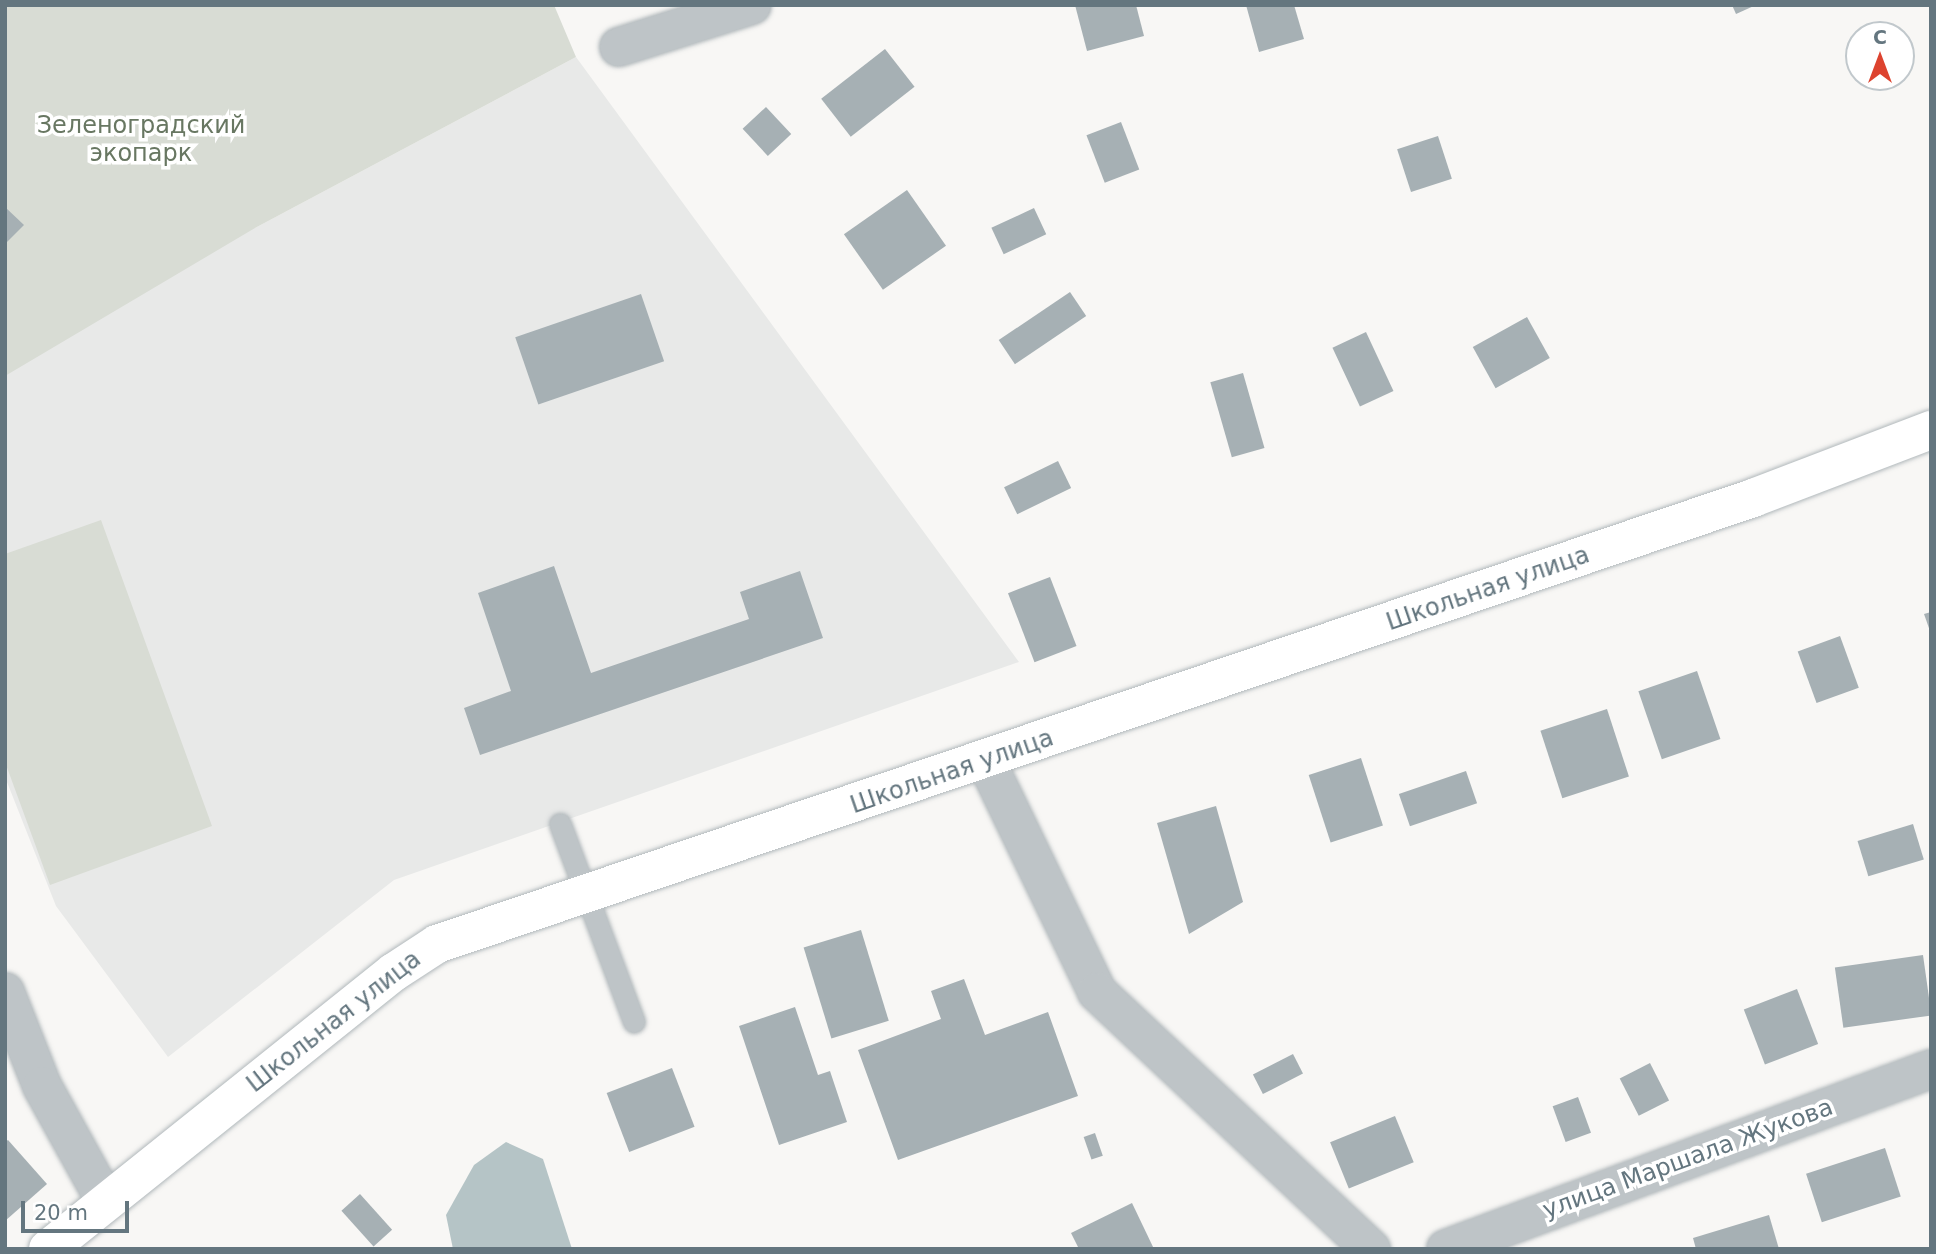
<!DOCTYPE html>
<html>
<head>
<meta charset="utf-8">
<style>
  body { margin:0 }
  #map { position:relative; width:1936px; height:1254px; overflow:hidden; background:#f8f7f5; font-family:"DejaVu Sans",sans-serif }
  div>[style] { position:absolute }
  .built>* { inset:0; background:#e8e9e8 }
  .green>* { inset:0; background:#d8dcd4 }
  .water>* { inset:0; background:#b5c4c6 }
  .building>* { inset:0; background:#a6b0b4; transform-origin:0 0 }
  .roads { filter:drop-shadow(0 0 2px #b1b8bb) drop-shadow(0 0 2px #b1b8bb) }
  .lane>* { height:21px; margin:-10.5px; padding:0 10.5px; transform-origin:10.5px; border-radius:10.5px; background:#bec4c7 }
  .street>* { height:38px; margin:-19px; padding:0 19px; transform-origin:19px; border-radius:19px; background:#bec4c7 }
  .secondary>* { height:38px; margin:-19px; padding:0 19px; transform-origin:19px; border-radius:19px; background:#fff }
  span { translate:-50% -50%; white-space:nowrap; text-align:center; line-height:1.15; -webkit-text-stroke:7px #fff; paint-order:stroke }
  .park-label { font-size:24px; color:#687762 }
  .street-label { font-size:24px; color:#64767f }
  .frame { position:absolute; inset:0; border:7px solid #64767f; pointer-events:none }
  .north { position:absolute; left:1845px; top:21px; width:70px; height:70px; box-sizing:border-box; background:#fff; border:2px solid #c1c8cc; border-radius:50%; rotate:0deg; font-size:19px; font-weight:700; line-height:28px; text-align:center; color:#64767f }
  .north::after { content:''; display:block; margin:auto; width:24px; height:32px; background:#dd432f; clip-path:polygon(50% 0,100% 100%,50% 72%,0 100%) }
  .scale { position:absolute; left:21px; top:1201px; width:108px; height:32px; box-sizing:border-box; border:4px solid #64767f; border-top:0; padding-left:9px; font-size:21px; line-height:24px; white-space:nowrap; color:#64767f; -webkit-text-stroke:5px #fff; paint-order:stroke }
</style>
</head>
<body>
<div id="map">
  <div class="built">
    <div style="clip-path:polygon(5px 38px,255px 228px,576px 57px,1019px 662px,394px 880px,168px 1057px,56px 906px,5px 777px)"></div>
  </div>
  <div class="green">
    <div style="clip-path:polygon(5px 5px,554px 5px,576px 57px,255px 228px,5px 376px)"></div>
    <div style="clip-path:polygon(101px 520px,212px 826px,50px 885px,5px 762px,5px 554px)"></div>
  </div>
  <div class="water">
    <div style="clip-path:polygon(506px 1142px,543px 1159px,572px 1249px,453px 1249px,446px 1215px,474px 1165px)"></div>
  </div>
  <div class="building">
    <div style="clip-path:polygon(1075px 5px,1136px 5px,1144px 36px,1087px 51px)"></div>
    <div style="clip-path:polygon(1246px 5px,1294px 5px,1304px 39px,1259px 52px)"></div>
    <div style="clip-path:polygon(1732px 5px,1756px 5px,1736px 14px)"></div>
    <div style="left:885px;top:49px;width:48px;height:81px;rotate:52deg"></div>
    <div style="left:766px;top:107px;width:37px;height:32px;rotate:47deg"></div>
    <div style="left:1121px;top:122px;width:51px;height:37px;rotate:69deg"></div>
    <div style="left:1438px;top:136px;width:45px;height:43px;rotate:72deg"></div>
    <div style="left:907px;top:190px;width:68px;height:77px;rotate:55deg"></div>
    <div style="clip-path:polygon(5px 207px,24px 225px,5px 244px)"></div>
    <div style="left:1034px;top:208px;width:29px;height:47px;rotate:65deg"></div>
    <div style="left:1070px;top:292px;width:29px;height:86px;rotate:56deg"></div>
    <div style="left:641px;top:294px;width:71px;height:133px;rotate:71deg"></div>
    <div style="left:1527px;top:317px;width:47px;height:62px;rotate:61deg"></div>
    <div style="left:1366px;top:332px;width:65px;height:37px;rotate:65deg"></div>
    <div style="left:1243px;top:373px;width:78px;height:34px;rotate:74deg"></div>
    <div style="left:1058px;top:461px;width:30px;height:60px;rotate:64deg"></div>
    <div style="clip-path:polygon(554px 566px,591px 673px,749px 619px,740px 592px,800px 571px,823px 638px,480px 755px,464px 708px,511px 691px,478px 593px)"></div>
    <div style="left:1050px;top:577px;width:74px;height:45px;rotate:69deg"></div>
    <div style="clip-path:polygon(1931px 612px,1931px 631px,1930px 631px,1924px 614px)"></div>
    <div style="left:1840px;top:636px;width:55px;height:45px;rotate:70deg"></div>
    <div style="left:1697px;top:671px;width:72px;height:62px;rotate:71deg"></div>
    <div style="left:1607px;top:709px;width:71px;height:70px;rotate:72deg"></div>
    <div style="left:1361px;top:758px;width:71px;height:55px;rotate:72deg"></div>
    <div style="left:1466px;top:771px;width:34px;height:71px;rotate:71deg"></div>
    <div style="clip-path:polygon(1216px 806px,1243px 902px,1189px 934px,1157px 823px)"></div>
    <div style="left:1913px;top:824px;width:37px;height:58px;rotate:73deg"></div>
    <div style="left:861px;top:930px;width:95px;height:60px;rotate:73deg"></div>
    <div style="left:1923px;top:955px;width:61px;height:89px;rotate:82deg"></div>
    <div style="clip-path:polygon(964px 979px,985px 1035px,1048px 1012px,1078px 1096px,898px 1160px,858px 1050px,941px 1019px,931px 991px)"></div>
    <div style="left:1797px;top:989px;width:59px;height:57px;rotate:69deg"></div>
    <div style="clip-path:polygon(795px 1007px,818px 1075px,830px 1071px,847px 1122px,779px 1145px,739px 1026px)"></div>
    <div style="left:1293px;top:1054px;width:22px;height:45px;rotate:63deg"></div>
    <div style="left:1650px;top:1063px;width:42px;height:34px;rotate:63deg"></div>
    <div style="left:672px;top:1068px;width:63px;height:70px;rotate:69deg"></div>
    <div style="left:1578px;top:1097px;width:38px;height:27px;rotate:70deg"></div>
    <div style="left:1395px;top:1116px;width:50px;height:70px;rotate:68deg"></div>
    <div style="left:1095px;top:1133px;width:24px;height:12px;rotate:71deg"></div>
    <div style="clip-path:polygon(8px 1140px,47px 1184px,5px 1221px,5px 1142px)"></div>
    <div style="left:1885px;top:1148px;width:51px;height:83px;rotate:72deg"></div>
    <div style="left:360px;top:1194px;width:48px;height:25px;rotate:48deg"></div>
    <div style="clip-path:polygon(1132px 1203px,1154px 1249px,1079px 1249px,1071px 1233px)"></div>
    <div style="clip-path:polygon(1769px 1215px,1779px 1249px,1696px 1249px,1693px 1238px)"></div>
  </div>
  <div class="roads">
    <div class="lane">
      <div style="left:560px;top:824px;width:211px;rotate:69.5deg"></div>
    </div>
    <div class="street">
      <div style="left:619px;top:47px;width:139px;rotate:-17.5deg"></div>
      <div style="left:986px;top:761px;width:256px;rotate:64.3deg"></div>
      <div style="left:1097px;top:992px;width:376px;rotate:43.2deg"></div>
      <div style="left:5px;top:992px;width:101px;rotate:68.5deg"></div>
      <div style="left:42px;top:1086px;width:132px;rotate:61.1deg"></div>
      <div style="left:1446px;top:1249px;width:517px;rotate:-20.36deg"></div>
    </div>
    <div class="secondary">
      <div style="left:48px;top:1249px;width:443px;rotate:-38.7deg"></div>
      <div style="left:394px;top:972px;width:51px;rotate:-33.1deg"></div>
      <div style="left:437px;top:944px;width:1390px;rotate:-18.72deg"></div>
      <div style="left:1753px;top:498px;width:191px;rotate:-20.9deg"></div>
    </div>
  </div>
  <div class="park-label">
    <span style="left:141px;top:140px">Зеленоградский<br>экопарк</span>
  </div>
  <div class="street-label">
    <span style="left:1488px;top:589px;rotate:-19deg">Школьная улица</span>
    <span style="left:952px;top:772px;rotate:-19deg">Школьная улица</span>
    <span style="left:334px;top:1022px;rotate:-38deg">Школьная улица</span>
    <span style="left:1688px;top:1159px;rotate:-20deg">улица Маршала Жукова</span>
  </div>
  <div class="frame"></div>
  <div class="north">С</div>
  <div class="scale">20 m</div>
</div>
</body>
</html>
